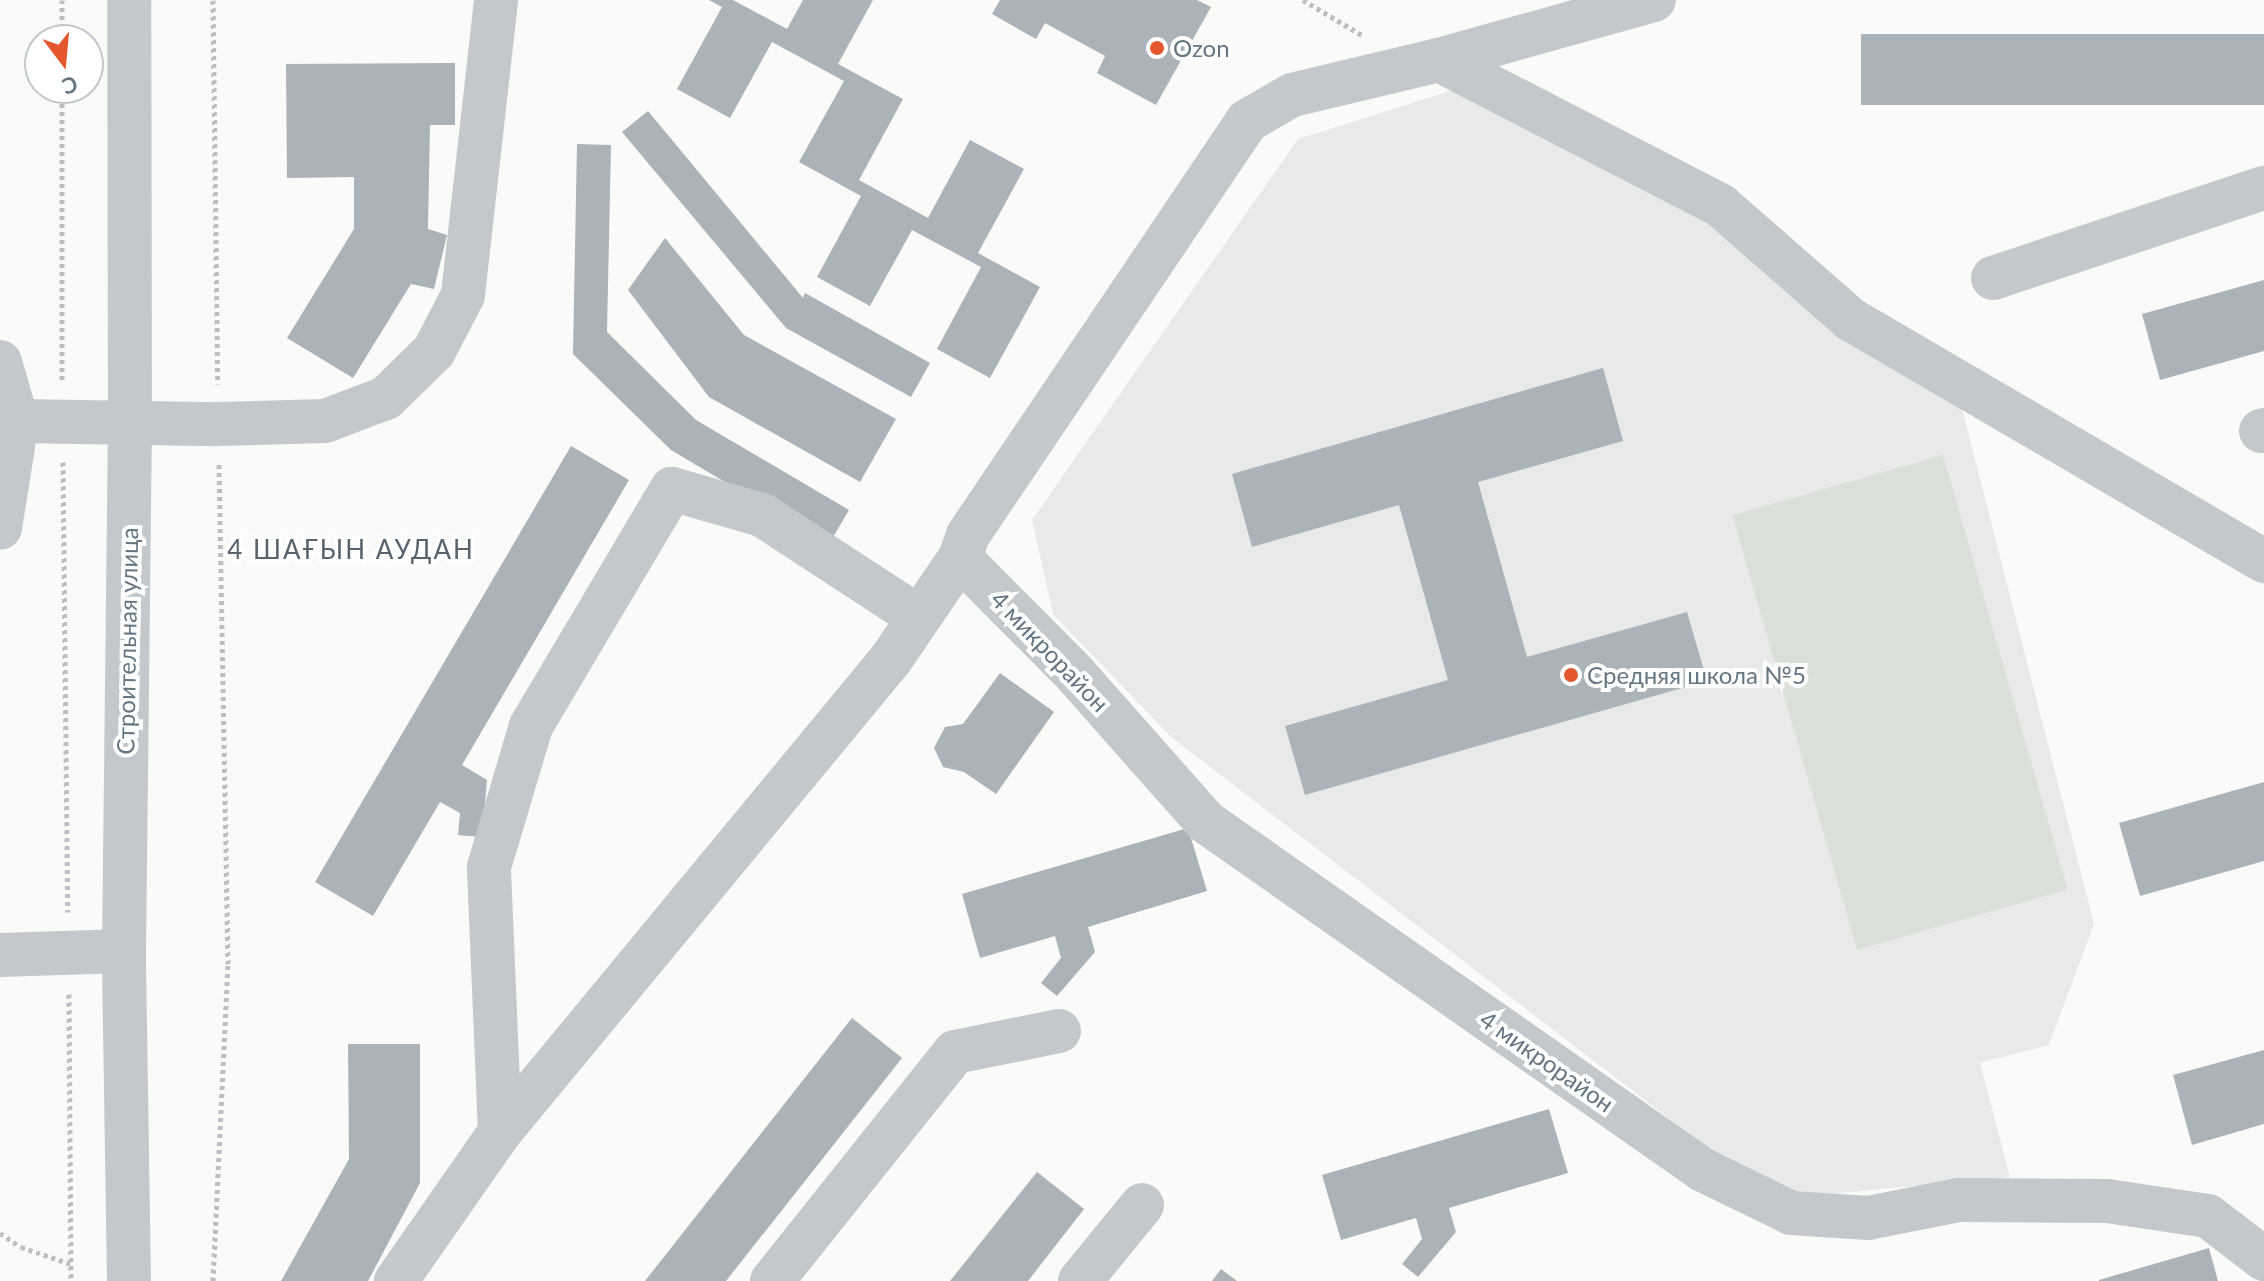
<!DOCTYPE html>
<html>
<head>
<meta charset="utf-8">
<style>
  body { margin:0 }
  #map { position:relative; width:2264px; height:1281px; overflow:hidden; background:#fafaf8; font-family:Lato,sans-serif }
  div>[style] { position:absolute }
  .built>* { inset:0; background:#e8e9e9 }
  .green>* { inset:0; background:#dadfd7; transform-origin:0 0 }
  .building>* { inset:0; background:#aab3b9; transform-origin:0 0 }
  .path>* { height:5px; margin-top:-2.5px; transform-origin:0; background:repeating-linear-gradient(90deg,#bbbfc2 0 4px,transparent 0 8px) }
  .minor>* { height:44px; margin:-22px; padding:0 22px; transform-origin:22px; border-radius:22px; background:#c3c8cc }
  .dots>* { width:22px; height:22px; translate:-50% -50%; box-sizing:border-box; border:4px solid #fff; border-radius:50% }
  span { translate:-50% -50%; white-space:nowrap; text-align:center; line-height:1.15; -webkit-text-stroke:8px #fff; paint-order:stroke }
  .poi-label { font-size:24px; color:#657683 }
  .left { translate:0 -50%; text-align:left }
  .street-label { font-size:24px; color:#657683 }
  .neighbourhood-label { font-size:26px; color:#57646e; letter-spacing:2px }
  .north { position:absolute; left:24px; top:24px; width:80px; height:80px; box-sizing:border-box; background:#fff; border:2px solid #c1c8cd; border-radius:50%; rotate:164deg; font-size:22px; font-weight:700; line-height:32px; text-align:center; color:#657683 }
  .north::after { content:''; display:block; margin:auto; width:28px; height:36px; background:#e4572e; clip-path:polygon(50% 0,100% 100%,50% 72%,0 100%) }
</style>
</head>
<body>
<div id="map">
  <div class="built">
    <div style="clip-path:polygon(1472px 84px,1728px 216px,1957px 389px,2094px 924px,2049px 1045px,1980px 1063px,2010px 1177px,1774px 1199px,1171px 737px,1053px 614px,1032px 520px,1298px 139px)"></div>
  </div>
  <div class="green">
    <div style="left:1943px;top:455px;width:452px;height:219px;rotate:74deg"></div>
  </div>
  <div class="building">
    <div style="clip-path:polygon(709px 0,733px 0,787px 29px,803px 0,873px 0,838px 64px,903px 99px,859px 180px,928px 218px,970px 140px,1024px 169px,978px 253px,1040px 287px,990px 378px,937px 349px,981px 267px,912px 230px,870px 306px,817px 277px,861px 196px,799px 162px,844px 81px,772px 42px,730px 118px,677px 89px,722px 7px)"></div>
    <div style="clip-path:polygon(1000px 0,1197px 0,1211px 7px,1156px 105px,1097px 73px,1105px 56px,1045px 23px,1036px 39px,992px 14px)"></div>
    <div style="left:2264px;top:34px;width:71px;height:403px;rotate:90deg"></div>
    <div style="clip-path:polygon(455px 63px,455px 125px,430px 125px,428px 229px,447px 235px,434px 289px,411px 284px,353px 378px,287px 338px,354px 229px,354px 177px,287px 178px,286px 64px)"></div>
    <div style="clip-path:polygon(648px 111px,803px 298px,805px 293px,930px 363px,911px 397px,786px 328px,622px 132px)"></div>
    <div style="clip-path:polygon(577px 144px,611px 145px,607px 332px,696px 420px,849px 510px,829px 544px,671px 450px,573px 354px)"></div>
    <div style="clip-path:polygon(665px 238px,744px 335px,896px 419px,860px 482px,709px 397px,628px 290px)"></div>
    <div style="clip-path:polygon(2264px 280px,2264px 351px,2160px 380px,2142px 314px)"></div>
    <div style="clip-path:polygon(1603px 368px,1623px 441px,1478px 482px,1527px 657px,1687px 612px,1707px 681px,1305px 795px,1285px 726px,1448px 680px,1399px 505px,1252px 547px,1232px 474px)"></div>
    <div style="clip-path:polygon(571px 446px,629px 480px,462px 765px,487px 780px,482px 837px,458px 835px,460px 813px,440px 802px,373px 916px,315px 882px)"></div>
    <div style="clip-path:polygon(1000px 673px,1054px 712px,996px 794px,964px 772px,943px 767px,934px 748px,945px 727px,963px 724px)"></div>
    <div style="clip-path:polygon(2264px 782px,2264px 861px,2140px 896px,2119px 823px)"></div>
    <div style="clip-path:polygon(1188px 828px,1207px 891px,1088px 927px,1095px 952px,1057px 996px,1041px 983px,1061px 958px,1055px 936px,980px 958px,962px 894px)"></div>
    <div style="clip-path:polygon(852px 1018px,902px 1058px,726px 1281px,645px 1281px)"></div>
    <div style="clip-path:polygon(348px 1044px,420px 1044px,420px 1183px,368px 1281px,281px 1281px,349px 1159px)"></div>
    <div style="clip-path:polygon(2264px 1050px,2264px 1124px,2192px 1145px,2173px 1075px)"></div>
    <div style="clip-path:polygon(1549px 1109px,1568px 1173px,1449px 1208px,1456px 1232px,1418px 1277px,1402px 1264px,1422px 1239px,1416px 1218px,1341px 1240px,1322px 1175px)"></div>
    <div style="clip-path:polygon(1037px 1172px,1084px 1209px,1028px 1281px,950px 1281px)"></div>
    <div style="clip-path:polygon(2209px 1248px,2218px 1281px,2099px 1281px,2099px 1280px)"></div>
    <div style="clip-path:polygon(1221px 1269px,1237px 1281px,1212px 1281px)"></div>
  </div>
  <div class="path">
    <div style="left:62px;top:0;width:40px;rotate:90deg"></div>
    <div style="left:213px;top:0;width:384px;rotate:89.3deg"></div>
    <div style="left:1303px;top:0;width:69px;rotate:30.7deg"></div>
    <div style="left:62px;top:88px;width:292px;rotate:90deg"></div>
    <div style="left:63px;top:462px;width:450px;rotate:89.4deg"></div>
    <div style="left:69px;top:994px;width:287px;rotate:89.6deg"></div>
    <div style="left:0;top:1233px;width:25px;rotate:34deg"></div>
    <div style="left:21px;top:1247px;width:53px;rotate:18.8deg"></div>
    <div style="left:213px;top:1281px;width:317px;rotate:-87.3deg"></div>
    <div style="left:228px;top:964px;width:502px;rotate:-91.03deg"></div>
  </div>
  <div class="minor">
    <div style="left:1439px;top:60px;width:316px;rotate:27.3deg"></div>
    <div style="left:1720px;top:205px;width:173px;rotate:41.2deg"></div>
    <div style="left:1850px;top:319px;width:480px;rotate:30.3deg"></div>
    <div style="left:1993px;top:278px;width:286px;rotate:-18.4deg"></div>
    <div style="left:0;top:362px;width:61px;rotate:73.9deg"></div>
    <div style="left:17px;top:421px;width:108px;rotate:99deg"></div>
    <div style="left:17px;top:421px;width:201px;rotate:0.9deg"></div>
    <div style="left:218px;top:424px;width:107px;rotate:-1.6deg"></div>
    <div style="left:325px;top:421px;width:65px;rotate:-20.7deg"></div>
    <div style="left:386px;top:398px;width:67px;rotate:-44.4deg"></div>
    <div style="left:434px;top:351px;width:63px;rotate:-62.6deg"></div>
    <div style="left:463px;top:295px;width:297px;rotate:-83.6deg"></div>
    <div style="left:2261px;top:431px;width:3px;rotate:-18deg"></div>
    <div style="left:960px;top:558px;width:165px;rotate:45.2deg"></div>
    <div style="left:1076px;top:675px;width:196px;rotate:48.5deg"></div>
    <div style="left:1206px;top:822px;width:607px;rotate:35deg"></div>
    <div style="left:1703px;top:1170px;width:98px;rotate:26deg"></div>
    <div style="left:1791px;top:1213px;width:77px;rotate:3.7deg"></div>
    <div style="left:1868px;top:1218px;width:93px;rotate:-11.2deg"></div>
    <div style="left:1959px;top:1200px;width:148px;rotate:0.4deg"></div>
    <div style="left:2107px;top:1201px;width:102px;rotate:8.4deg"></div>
    <div style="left:2208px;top:1216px;width:71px;rotate:37.5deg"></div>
    <div style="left:0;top:955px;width:124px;rotate:-1.8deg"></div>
    <div style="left:500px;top:1132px;width:265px;rotate:-92.4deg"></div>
    <div style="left:489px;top:867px;width:147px;rotate:-73.4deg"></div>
    <div style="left:531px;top:726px;width:276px;rotate:-59.3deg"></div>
    <div style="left:672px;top:489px;width:94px;rotate:16.1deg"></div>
    <div style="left:762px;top:515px;width:185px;rotate:33.1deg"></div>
    <div style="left:129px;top:1281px;width:330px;rotate:-90.9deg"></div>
    <div style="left:124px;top:951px;width:529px;rotate:-89.35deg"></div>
    <div style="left:130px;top:422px;width:422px;rotate:-90.1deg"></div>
    <div style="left:396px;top:1281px;width:182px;rotate:-55.1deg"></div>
    <div style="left:500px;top:1132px;width:614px;rotate:-50.42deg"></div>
    <div style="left:891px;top:659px;width:122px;rotate:-55.7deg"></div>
    <div style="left:960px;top:558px;width:24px;rotate:-71deg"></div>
    <div style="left:968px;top:535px;width:499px;rotate:-56deg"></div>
    <div style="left:1247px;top:121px;width:52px;rotate:-30deg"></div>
    <div style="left:1292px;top:95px;width:151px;rotate:-13.4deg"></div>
    <div style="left:1439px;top:60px;width:223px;rotate:-15.6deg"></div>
    <div style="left:772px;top:1281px;width:293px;rotate:-51.4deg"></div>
    <div style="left:955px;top:1052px;width:106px;rotate:-11.4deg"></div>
    <div style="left:1080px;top:1281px;width:98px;rotate:-50.8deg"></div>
  </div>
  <div class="dots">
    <div style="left:1157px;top:48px;background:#e4572e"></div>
    <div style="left:1571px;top:675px;background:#e4572e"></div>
  </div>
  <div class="poi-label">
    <span class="left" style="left:1173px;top:48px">Ozon</span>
    <span class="left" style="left:1587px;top:675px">Средняя школа №5</span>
  </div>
  <div class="street-label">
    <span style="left:127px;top:641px;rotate:-89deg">Строительная улица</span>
    <span style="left:1050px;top:651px;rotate:46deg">4 микрорайон</span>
    <span style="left:1547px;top:1061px;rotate:35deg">4 микрорайон</span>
  </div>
  <div class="neighbourhood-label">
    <span style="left:351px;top:550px">4 ШАҒЫН АУДАН</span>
  </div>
  <div class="north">С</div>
</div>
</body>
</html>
